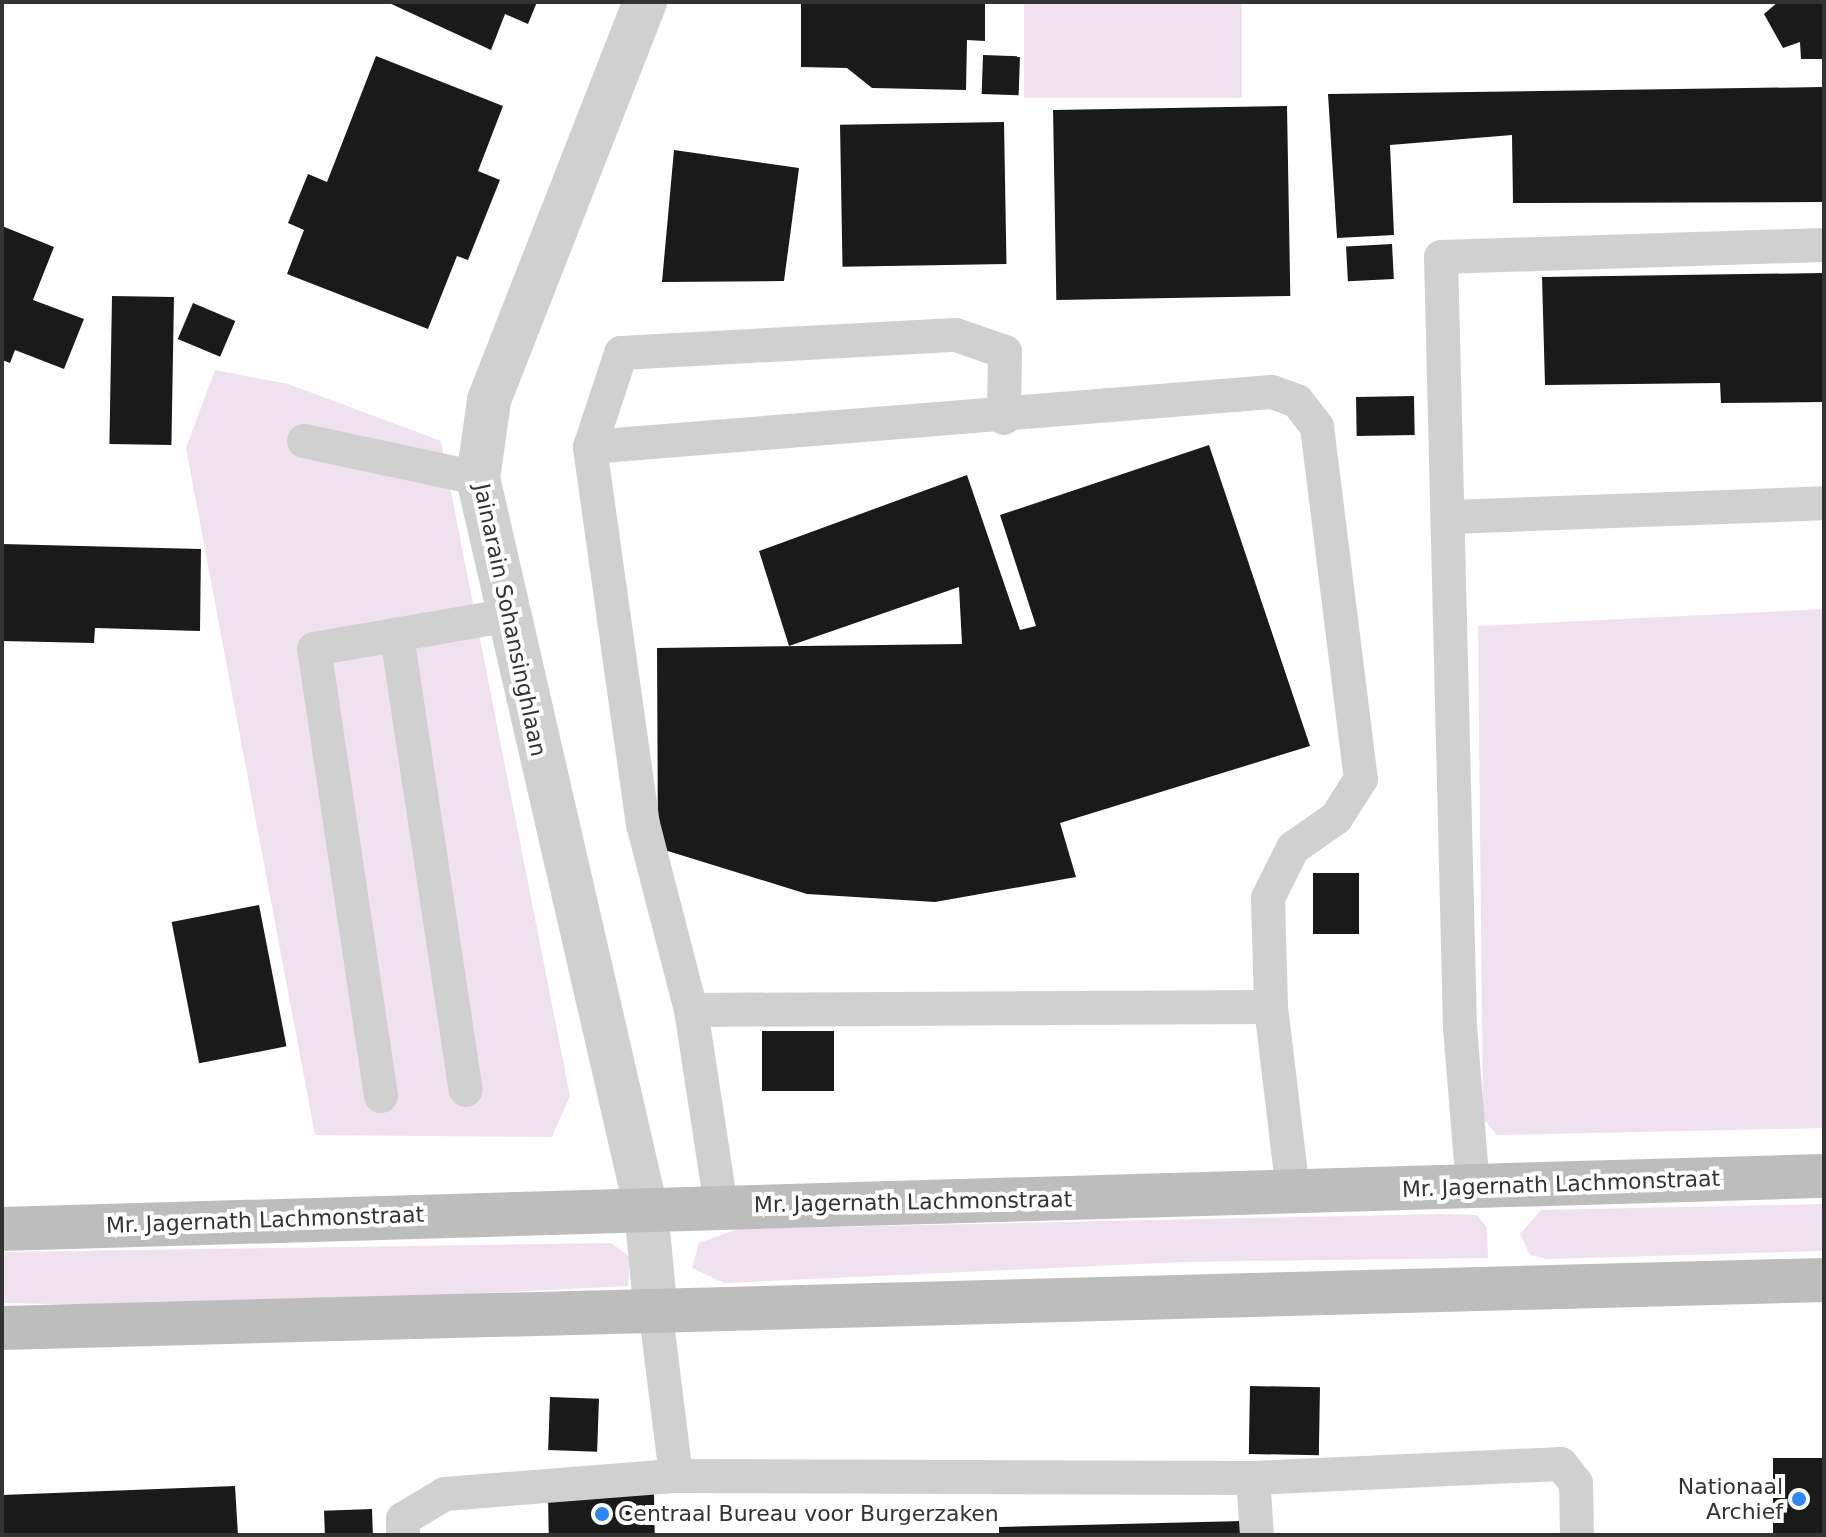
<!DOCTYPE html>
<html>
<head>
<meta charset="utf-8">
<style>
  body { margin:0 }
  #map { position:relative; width:1826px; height:1537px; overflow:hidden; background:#fff; font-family:"DejaVu Sans",sans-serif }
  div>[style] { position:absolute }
  .green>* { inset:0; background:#f0e1ef; transform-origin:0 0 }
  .building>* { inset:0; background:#1a1a1a; transform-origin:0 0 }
  .service>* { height:34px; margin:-17px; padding:0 17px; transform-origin:17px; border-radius:17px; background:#d0d0d0 }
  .minor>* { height:44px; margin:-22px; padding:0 22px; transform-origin:22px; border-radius:22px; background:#d0d0d0 }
  .secondary>* { height:44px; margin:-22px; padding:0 22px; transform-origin:22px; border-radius:22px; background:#bdbdbd }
  .dots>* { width:22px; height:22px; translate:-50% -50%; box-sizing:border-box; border:4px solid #fff; border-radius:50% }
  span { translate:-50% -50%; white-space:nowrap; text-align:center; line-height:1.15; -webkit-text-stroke:8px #fff; paint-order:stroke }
  .street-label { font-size:22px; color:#333 }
  .poi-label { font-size:22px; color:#333 }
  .right { translate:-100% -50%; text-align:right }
  .left { translate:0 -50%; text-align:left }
  .frame { position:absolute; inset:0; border:4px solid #333; pointer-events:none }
</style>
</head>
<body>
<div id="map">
  <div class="green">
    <div style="left:1024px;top:2px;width:218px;height:96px"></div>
    <div style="clip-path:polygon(215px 370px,288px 384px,441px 441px,570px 1096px,552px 1137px,315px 1135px,186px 448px)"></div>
    <div style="clip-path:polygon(1824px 609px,1824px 1128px,1497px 1135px,1483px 1119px,1478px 626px)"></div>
    <div style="clip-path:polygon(1824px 1204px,1824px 1251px,1547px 1259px,1530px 1255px,1520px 1234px,1541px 1210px)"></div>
    <div style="clip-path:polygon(1440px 1214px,1477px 1215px,1487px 1228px,1488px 1258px,1183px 1262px,724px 1283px,692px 1268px,699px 1243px,737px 1229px)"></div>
    <div style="clip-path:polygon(611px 1243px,630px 1257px,628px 1286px,206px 1307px,2px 1303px,2px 1252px)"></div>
  </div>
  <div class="building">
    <div style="clip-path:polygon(387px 2px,537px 2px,528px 24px,505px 14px,491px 50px)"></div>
    <div style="clip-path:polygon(801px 2px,985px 2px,985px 41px,967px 40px,966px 90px,872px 88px,847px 68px,801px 67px)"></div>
    <div style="clip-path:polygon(1778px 2px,1824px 2px,1824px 59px,1801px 59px,1800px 42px,1783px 48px,1764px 14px)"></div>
    <div style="left:983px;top:55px;width:37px;height:39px;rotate:2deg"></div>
    <div style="clip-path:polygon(376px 56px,503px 106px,478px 171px,500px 180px,468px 260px,457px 256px,428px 329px,287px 274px,304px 230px,288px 223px,308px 174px,327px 182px)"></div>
    <div style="clip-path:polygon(1824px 87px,1824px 202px,1513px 203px,1512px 135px,1390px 145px,1394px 235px,1337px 238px,1328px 94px)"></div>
    <div style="left:1287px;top:106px;width:190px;height:234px;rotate:89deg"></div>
    <div style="left:1004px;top:122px;width:142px;height:164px;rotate:89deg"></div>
    <div style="clip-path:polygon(674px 150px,799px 168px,784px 281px,662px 282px)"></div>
    <div style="clip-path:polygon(2px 226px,54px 247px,33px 300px,84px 319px,64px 369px,15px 350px,10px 363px,2px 360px)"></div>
    <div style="left:1392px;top:244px;width:35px;height:46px;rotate:87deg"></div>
    <div style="clip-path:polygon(1824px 273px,1824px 402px,1721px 403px,1720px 383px,1545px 385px,1542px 277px)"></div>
    <div style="left:112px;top:296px;width:62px;height:148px;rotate:1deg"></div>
    <div style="left:193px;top:303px;width:46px;height:39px;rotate:23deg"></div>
    <div style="left:1414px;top:396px;width:39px;height:58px;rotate:89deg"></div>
    <div style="clip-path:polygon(1209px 445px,1310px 746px,1060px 823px,1076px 877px,935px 902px,807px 894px,658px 848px,657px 648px,962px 644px,959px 587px,789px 646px,759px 551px,967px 475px,1020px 630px,1036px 626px,1000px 515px)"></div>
    <div style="clip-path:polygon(2px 544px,201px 549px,200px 631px,95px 628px,94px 643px,2px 641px)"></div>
    <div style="left:1313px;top:873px;width:46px;height:61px"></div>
    <div style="left:259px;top:905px;width:144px;height:89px;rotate:79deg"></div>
    <div style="left:762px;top:1031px;width:72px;height:60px"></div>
    <div style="left:1250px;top:1386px;width:70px;height:68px;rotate:1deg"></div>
    <div style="left:550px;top:1397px;width:49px;height:53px;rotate:2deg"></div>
    <div style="left:1824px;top:1458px;width:77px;height:51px;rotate:90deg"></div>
    <div style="clip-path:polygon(235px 1486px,238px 1535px,2px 1535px,2px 1495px)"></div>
    <div style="left:654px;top:1492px;width:43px;height:106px;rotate:89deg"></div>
    <div style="left:372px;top:1509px;width:26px;height:48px;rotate:88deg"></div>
    <div style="clip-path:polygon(1243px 1521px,1244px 1535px,999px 1535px,999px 1527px)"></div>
  </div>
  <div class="service">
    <div style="left:304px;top:441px;width:178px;rotate:12deg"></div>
    <div style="left:590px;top:447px;width:684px;rotate:-4.61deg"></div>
    <div style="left:1272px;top:392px;width:27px;rotate:20deg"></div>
    <div style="left:1297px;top:401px;width:33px;rotate:52deg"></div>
    <div style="left:1317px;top:427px;width:355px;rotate:82.9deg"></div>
    <div style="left:1361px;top:779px;width:46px;rotate:122.7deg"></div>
    <div style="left:1336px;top:818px;width:52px;rotate:145.1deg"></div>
    <div style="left:1293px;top:848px;width:56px;rotate:116.6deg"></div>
    <div style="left:1268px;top:898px;width:109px;rotate:88.4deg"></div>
    <div style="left:1271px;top:1007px;width:186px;rotate:83.2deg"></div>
    <div style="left:1451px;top:517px;width:373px;rotate:-2.1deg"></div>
    <div style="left:397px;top:636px;width:459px;rotate:81.4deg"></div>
    <div style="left:691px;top:1010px;width:580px;rotate:-0.3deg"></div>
    <div style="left:381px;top:1096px;width:452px;rotate:-98.5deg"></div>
    <div style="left:314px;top:649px;width:195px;rotate:-9.8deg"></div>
    <div style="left:1473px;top:1188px;width:161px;rotate:-94.6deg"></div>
    <div style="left:1460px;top:1028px;width:771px;rotate:-91.41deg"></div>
    <div style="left:1441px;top:257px;width:383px;rotate:-1.8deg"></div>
    <div style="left:721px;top:1206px;width:198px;rotate:-98.7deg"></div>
    <div style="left:691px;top:1010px;width:191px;rotate:-104.5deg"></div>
    <div style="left:643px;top:825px;width:382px;rotate:-98deg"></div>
    <div style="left:590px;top:447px;width:99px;rotate:-71.7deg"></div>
    <div style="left:621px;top:353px;width:335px;rotate:-3.1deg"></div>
    <div style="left:956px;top:335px;width:52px;rotate:19.1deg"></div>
    <div style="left:1005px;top:352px;width:66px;rotate:90.9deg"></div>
    <div style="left:656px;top:1315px;width:162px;rotate:82.9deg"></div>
    <div style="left:676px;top:1476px;width:577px;rotate:0.2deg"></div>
    <div style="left:1253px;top:1478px;width:308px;rotate:-2.6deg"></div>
    <div style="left:1561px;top:1464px;width:24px;rotate:52deg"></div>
    <div style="left:1576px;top:1483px;width:52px;rotate:88.9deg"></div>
    <div style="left:1253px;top:1478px;width:57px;rotate:86deg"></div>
    <div style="left:403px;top:1535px;width:16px;rotate:-90deg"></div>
    <div style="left:403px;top:1519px;width:49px;rotate:-30.8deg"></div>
    <div style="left:445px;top:1494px;width:232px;rotate:-4.5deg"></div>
  </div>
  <div class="minor">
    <div style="left:645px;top:2px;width:428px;rotate:111.4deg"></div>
    <div style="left:489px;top:401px;width:78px;rotate:98.1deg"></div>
    <div style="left:478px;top:478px;width:750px;rotate:77.06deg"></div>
    <div style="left:646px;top:1209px;width:106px;rotate:84.6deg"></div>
  </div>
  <div class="secondary">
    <div style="left:2px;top:1229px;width:1823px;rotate:-1.67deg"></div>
    <div style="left:2px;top:1328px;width:1823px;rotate:-1.51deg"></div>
  </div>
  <div class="dots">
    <div style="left:1799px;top:1499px;background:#2c86f3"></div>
    <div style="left:602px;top:1514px;background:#2c86f3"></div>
  </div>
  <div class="street-label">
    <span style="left:510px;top:620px;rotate:78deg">Jainarain Sohansinghlaan</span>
    <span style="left:1561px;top:1184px;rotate:-2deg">Mr. Jagernath Lachmonstraat</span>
    <span style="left:913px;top:1202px;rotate:-1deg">Mr. Jagernath Lachmonstraat</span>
    <span style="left:265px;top:1220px;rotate:-2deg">Mr. Jagernath Lachmonstraat</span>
  </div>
  <div class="poi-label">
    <span class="right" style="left:1783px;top:1499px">Nationaal<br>Archief</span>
    <span class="left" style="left:618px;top:1514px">Centraal Bureau voor Burgerzaken</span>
  </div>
  <div class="frame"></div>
</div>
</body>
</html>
